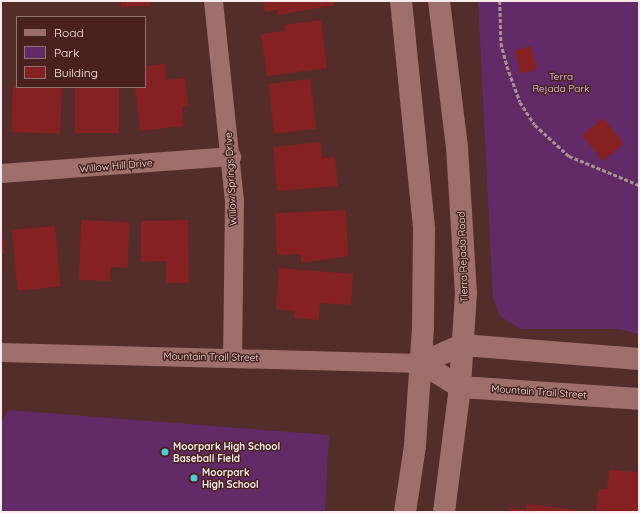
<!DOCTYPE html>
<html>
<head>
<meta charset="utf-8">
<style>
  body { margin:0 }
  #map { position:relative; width:640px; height:513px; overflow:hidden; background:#542c29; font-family:Quicksand,sans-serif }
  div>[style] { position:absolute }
  .green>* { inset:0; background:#622a66 }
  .building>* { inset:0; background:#852122; transform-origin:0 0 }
  .path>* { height:2.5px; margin-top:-1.25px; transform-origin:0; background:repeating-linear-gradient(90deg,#ad918f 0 4px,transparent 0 6px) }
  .street>* { height:19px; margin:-9.5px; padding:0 9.5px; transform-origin:9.5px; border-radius:9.5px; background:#9e6f6b }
  .secondary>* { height:22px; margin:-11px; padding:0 11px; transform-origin:11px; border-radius:11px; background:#9e6f6b }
  .dots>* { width:11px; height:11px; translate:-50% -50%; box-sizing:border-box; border:2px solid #49221f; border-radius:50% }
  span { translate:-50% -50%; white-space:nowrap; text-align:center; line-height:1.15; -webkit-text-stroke:3px #49221f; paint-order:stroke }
  .park-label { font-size:10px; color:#f2cdf4 }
  .street-label { font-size:10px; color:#fcebea }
  .poi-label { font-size:10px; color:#fcebea; font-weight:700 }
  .left { translate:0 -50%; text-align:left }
  .frame { position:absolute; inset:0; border:2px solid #fcebea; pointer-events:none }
  .legend { position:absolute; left:16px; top:16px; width:130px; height:72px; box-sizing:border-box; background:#49221f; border:1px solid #917270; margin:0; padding:5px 7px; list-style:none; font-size:12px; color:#fcebea }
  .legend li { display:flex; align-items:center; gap:8px; height:20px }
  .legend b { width:20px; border:1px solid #917270 }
</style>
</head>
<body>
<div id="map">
  <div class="green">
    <div style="clip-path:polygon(478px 1px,639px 1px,639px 334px,618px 329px,521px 329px,501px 317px,493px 300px)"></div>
    <div style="clip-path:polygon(8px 410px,329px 435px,325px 512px,1px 512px,1px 424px)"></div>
  </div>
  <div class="building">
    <div style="clip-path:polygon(121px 1px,149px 1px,149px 6px,121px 7px)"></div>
    <div style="clip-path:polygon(263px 1px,334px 1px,335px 5px,278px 15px,278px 10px,265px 12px)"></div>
    <div style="clip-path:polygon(321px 20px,327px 68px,267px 76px,261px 34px,285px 31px,284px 25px)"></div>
    <div style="left:531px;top:46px;width:24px;height:17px;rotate:75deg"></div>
    <div style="clip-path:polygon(165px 64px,166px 80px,185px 78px,188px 107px,182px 107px,184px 126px,140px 131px,135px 87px,145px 87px,145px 66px)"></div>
    <div style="left:310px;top:79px;width:50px;height:42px;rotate:83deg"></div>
    <div style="left:13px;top:85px;width:49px;height:47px;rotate:2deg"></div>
    <div style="left:75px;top:87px;width:44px;height:46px"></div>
    <div style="left:603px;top:118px;width:33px;height:27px;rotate:51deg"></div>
    <div style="clip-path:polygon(321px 142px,322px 158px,335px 157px,338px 186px,277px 191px,273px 147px)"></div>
    <div style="clip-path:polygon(346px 210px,348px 256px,301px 263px,301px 254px,277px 255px,275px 213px)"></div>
    <div style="clip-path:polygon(81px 220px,129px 222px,128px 268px,111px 267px,110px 281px,79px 280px)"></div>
    <div style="clip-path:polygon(188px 220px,189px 283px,166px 283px,166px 261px,141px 262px,141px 221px)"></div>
    <div style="left:55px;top:226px;width:61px;height:43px;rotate:85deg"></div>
    <div style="clip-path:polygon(1px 227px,5px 253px,1px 254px)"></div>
    <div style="clip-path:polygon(279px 268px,353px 274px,351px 305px,320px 303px,319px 320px,294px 318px,295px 311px,276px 309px)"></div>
    <div style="clip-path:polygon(609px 470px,639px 472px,639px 512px,596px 512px,598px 489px,607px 489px)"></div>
    <div style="clip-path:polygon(527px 504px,578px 510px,578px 512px,509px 512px,509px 508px,526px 510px)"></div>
  </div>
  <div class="path">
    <div style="left:500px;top:1px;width:42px;rotate:88.6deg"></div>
    <div style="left:501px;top:43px;width:24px;rotate:75deg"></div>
    <div style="left:507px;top:66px;width:38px;rotate:70deg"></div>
    <div style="left:520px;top:102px;width:27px;rotate:57deg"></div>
    <div style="left:535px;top:125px;width:46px;rotate:42.4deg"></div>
    <div style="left:569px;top:156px;width:76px;rotate:22.5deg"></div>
  </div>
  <div class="street">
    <div style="left:213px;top:1px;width:200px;rotate:84deg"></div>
    <div style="left:234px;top:200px;width:158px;rotate:90.7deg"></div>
    <div style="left:1px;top:173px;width:231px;rotate:-4.2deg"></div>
    <div style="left:1px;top:352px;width:420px;rotate:1.5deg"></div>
  </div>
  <div class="secondary">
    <div style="left:401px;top:1px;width:229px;rotate:84.2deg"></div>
    <div style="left:424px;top:229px;width:99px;rotate:90.6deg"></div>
    <div style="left:423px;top:328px;width:118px;rotate:93.9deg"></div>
    <div style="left:415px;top:446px;width:67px;rotate:98.6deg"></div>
    <div style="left:439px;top:1px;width:147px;rotate:83deg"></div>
    <div style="left:457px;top:147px;width:146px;rotate:86.5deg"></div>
    <div style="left:466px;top:293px;width:94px;rotate:93.7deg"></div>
    <div style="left:460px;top:387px;width:126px;rotate:97.3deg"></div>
    <div style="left:421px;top:363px;width:46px;rotate:31.6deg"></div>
    <div style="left:460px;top:387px;width:179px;rotate:3.8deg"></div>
    <div style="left:421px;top:363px;width:45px;rotate:-23.7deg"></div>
    <div style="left:462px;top:345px;width:178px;rotate:4.5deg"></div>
  </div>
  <div class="dots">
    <div style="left:165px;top:452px;background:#52cbd8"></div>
    <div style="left:194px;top:478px;background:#52cbd8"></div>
  </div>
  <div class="park-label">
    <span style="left:561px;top:82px">Terra<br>Rejada Park</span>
  </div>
  <div class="street-label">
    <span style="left:116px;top:166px;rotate:-5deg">Willow Hill Drive</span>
    <span style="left:231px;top:179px;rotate:-93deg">Willow Springs Drive</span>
    <span style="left:463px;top:257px;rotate:-92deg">Tierra Rejada Road</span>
    <span style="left:211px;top:357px;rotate:1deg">Mountain Trail Street</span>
    <span style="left:539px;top:392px;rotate:4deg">Mountain Trail Street</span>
  </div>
  <div class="poi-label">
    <span class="left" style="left:173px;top:452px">Moorpark High School<br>Baseball Field</span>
    <span class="left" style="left:202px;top:478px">Moorpark<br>High School</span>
  </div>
  <div class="frame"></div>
  <ul class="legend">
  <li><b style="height:5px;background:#9e6f6b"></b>Road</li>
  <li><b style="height:11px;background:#622a66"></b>Park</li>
  <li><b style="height:11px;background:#852122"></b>Building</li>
  </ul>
</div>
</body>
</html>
